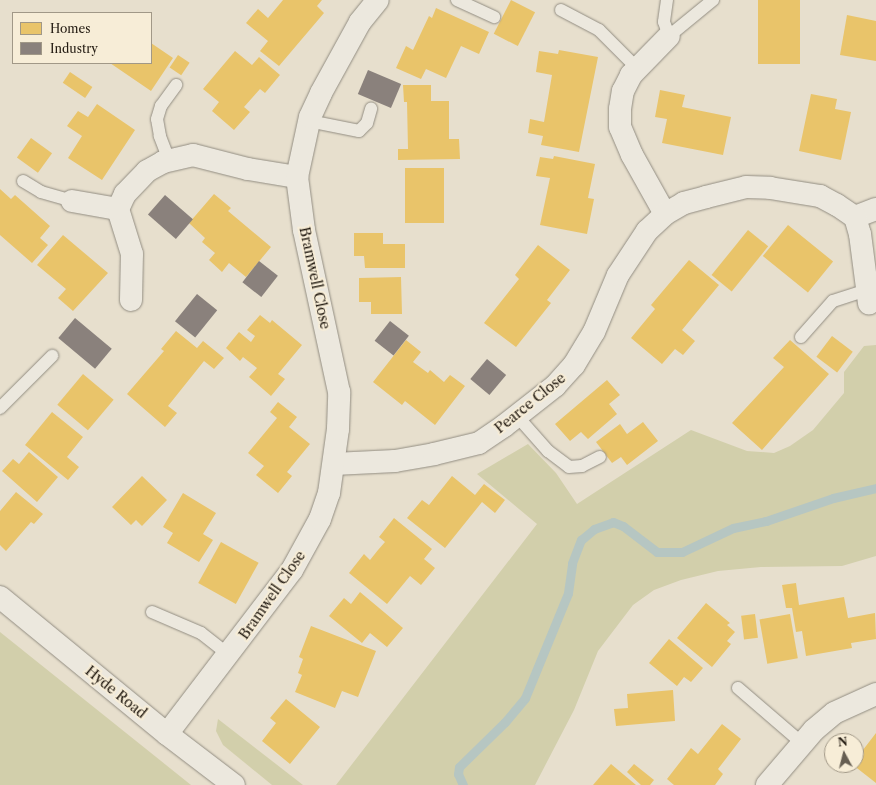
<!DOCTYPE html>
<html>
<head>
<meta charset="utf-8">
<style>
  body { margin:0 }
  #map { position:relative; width:876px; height:785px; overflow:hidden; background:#e7dfcd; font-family:"Libre Caslon Text",serif }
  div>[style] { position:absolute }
  .green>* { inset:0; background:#d2cfab }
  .homes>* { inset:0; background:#e9c46a; transform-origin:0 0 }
  .industry>* { inset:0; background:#8a817c; transform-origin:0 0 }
  .stream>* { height:9px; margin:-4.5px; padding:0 4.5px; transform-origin:4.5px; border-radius:4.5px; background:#b6c6c2 }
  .roads { filter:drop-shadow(0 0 1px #928d82) drop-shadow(0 0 1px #928d82) }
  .service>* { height:12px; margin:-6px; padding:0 6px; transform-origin:6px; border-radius:6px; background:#ece8de }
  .minor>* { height:22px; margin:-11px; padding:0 11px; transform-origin:11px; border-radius:11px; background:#ece8de }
  .secondary>* { height:22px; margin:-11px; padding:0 11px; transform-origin:11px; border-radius:11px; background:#ece8de }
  span { translate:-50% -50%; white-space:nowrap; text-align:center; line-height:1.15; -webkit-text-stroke:4px #f7edd7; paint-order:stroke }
  .street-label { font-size:14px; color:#211910 }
  .legend { position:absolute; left:12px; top:12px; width:140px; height:52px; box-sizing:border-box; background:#f7edd7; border:1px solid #a19887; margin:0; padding:5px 7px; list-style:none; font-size:12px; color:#211910 }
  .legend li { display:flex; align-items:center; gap:8px; height:20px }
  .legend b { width:20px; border:1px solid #a19887 }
  .north { position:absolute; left:824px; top:733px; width:40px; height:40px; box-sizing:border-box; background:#f7edd7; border:1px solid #a19887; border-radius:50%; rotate:353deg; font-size:11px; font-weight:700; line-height:16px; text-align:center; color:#211910 }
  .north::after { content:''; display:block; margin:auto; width:14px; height:18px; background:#665e52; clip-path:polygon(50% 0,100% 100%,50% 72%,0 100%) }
</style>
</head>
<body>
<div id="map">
  <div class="green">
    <div style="clip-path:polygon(876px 345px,876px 556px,842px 566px,761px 567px,718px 571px,681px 580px,654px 590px,633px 605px,598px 651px,574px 710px,535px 785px,336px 785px,537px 524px,477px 474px,528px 444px,556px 473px,577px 504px,691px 430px,747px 451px,774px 453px,790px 446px,813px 430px,844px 393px,844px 372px,864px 346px)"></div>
    <div style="clip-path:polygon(0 632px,191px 785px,0 785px)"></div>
    <div style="clip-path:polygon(218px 719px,303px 785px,272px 785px,223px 745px,216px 731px)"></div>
  </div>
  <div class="homes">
    <div style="clip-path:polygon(283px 0,322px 0,317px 6px,324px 13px,279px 66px,260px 51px,268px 41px,246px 23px,258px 9px,268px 18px)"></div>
    <div style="left:511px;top:0;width:27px;height:38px;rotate:27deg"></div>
    <div style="left:758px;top:0;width:42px;height:64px"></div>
    <div style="clip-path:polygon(436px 8px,489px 32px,479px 54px,461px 46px,446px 78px,426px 69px,421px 79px,396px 68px,406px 46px,413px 50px,429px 16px,432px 18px)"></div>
    <div style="clip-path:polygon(847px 15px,876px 21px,876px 61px,840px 55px)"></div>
    <div style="clip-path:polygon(151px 43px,173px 58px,151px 91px,110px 63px,151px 63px)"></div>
    <div style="clip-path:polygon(559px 50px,598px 57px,579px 152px,541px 145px,543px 136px,528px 133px,530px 119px,544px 122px,552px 75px,536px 72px,539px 51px,558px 54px)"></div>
    <div style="clip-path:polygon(235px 51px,252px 65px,259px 57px,280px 75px,265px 93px,260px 89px,244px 107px,250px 112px,234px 130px,212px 111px,219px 102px,203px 89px)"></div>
    <div style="left:178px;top:55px;width:14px;height:15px;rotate:34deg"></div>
    <div style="left:70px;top:72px;width:27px;height:13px;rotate:34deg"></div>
    <div style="clip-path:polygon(403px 85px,431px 85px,431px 101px,449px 101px,449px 139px,459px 139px,460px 159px,398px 160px,398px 149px,408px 149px,407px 102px,404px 102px)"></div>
    <div style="clip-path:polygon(660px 90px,685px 95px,682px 107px,731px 117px,723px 155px,662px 143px,667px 119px,655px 117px)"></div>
    <div style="clip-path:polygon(811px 94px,837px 99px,835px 109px,851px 112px,841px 160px,799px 151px)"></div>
    <div style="clip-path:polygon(97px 104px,135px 130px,102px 180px,68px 158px,82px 136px,67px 126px,78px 111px,88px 117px)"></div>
    <div style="left:31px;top:138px;width:26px;height:24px;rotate:36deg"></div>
    <div style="clip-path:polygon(554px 156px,595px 164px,588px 198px,594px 199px,587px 234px,540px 225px,550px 178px,536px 176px,540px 157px,553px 159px)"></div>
    <div style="left:405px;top:168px;width:39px;height:55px"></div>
    <div style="clip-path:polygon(0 189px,11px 199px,15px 195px,50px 226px,40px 238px,48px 245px,32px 263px,0 235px)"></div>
    <div style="clip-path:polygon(214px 194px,231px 208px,228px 211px,271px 247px,246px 277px,229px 263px,222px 272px,209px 260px,215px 253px,202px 242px,205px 238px,189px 223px)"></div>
    <div style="left:788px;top:225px;width:58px;height:40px;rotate:39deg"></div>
    <div style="left:748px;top:230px;width:26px;height:58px;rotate:39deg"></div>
    <div style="clip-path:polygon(354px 233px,383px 233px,383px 244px,405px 244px,405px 268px,365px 268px,364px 256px,354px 256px)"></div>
    <div style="clip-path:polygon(63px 235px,108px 273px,73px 311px,58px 298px,66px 289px,37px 265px)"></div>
    <div style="clip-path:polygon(538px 245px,570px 270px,547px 300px,551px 303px,516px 347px,484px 323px,519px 279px,515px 275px)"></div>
    <div style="clip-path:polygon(689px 260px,719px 285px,682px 330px,695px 341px,683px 355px,675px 349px,662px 364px,631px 338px,655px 309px,651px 305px)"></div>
    <div style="clip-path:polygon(401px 277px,402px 314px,371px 314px,371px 302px,359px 302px,359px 278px)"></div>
    <div style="clip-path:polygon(260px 315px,270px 323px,272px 320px,302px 345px,278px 374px,285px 379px,271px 396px,249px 377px,257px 368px,243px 357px,240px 361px,226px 348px,239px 332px,251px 342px,255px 336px,247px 330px)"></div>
    <div style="clip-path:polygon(176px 331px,197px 348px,203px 341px,224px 358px,214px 369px,204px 361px,168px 406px,177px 413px,165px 427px,127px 394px,164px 351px,161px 349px)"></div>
    <div style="left:832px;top:336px;width:26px;height:26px;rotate:37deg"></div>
    <div style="clip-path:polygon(406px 340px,421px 352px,413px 362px,428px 373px,430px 370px,444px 382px,450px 375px,465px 386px,435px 425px,405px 401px,402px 405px,373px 382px)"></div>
    <div style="clip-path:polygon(790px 340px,829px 374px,762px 450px,732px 423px,784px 367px,773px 358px)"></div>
    <div style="left:83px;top:374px;width:40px;height:40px;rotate:40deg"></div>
    <div style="clip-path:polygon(607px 380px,620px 395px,609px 404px,617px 414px,588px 439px,581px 432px,570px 441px,555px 424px)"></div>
    <div style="clip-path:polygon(278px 402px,297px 417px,289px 427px,310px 444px,287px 472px,292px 476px,278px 493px,256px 475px,264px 466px,248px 453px,277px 418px,270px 412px)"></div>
    <div style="clip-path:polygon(52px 412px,83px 437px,67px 457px,79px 467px,68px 480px,25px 445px)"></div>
    <div style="clip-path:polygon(643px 422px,658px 441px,627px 465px,621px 457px,612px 463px,596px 442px,620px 424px,627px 434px)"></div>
    <div style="clip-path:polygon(29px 452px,58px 477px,37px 502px,2px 471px,13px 459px,19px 464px)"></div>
    <div style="clip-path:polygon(142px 476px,167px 500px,142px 526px,136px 520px,131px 525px,112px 507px)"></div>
    <div style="clip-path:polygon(452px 476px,475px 495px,484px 484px,505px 500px,495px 513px,482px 502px,445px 548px,407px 518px,422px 500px,429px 505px)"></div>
    <div style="clip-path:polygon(16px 492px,43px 514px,34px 524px,31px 522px,6px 551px,0 545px,0 511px)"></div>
    <div style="clip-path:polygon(183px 493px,216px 513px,203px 534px,213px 540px,199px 562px,167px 543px,173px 533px,163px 527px)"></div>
    <div style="clip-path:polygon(394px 518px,432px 549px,424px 559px,435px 568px,421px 585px,410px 576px,387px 604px,349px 573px,364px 554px,370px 560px,378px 550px,385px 542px,379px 537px)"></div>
    <div style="left:221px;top:542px;width:43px;height:47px;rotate:29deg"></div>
    <div style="clip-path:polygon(796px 583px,799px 605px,844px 597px,848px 618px,875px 613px,876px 639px,851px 643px,852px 648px,806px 656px,802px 631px,796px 632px,792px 608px,786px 608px,782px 585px)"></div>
    <div style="clip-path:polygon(360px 592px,403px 628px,387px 647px,370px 633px,362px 643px,329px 616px,344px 598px,351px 604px)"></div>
    <div style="clip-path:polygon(706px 603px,730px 623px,727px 625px,735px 632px,727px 641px,731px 644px,712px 667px,677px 638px)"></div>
    <div style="left:755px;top:614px;width:24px;height:14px;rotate:83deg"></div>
    <div style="left:790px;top:614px;width:45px;height:31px;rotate:80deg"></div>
    <div style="clip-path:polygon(311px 626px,376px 651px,358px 697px,342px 691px,335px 708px,295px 692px,302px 675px,298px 673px,303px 659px,299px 657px)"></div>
    <div style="clip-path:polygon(669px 639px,703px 668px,691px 682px,684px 677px,677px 686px,649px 663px)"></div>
    <div style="clip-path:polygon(673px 690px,675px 721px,616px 726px,614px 709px,628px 708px,627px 694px)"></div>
    <div style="clip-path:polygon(286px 699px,320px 727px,290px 764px,262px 741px,276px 723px,270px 718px)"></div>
    <div style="clip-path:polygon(722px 724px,741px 739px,718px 769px,723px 774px,715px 785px,674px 785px,667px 779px,691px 748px,698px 754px)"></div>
    <div style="clip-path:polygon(876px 733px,876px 783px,853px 765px,856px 765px,856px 759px)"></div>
    <div style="clip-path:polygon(611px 764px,636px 785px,593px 785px)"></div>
    <div style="clip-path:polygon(634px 764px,654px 780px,650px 785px,641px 785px,627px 772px)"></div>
  </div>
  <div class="industry">
    <div style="left:368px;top:70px;width:36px;height:26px;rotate:23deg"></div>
    <div style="left:165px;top:195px;width:37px;height:26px;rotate:41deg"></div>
    <div style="left:259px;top:261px;width:24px;height:27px;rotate:38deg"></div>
    <div style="left:197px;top:294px;width:26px;height:35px;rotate:39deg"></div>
    <div style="left:75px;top:318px;width:48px;height:26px;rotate:40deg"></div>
    <div style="left:390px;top:321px;width:24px;height:25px;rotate:38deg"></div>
    <div style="left:487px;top:359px;width:25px;height:26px;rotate:40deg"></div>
  </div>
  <div class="stream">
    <div style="left:463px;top:785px;width:12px;rotate:-114deg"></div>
    <div style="left:458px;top:774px;width:7px;rotate:-82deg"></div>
    <div style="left:459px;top:767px;width:64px;rotate:-44.4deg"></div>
    <div style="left:505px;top:722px;width:31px;rotate:-50deg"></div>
    <div style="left:525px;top:698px;width:113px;rotate:-67.7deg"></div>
    <div style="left:568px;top:593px;width:30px;rotate:-82deg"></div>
    <div style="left:572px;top:563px;width:25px;rotate:-69deg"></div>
    <div style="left:581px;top:540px;width:17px;rotate:-40deg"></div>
    <div style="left:594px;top:529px;width:20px;rotate:-20deg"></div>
    <div style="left:613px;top:522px;width:11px;rotate:22deg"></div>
    <div style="left:623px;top:526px;width:43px;rotate:37.4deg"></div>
    <div style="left:657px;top:552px;width:25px"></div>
    <div style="left:682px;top:552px;width:56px;rotate:-25.2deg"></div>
    <div style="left:733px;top:528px;width:34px;rotate:-12deg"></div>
    <div style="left:766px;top:521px;width:71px;rotate:-18.9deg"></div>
    <div style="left:833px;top:498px;width:44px;rotate:-13.1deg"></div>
  </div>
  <div class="roads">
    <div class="service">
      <div style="left:457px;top:0;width:41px;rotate:24.7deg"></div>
      <div style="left:667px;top:0;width:22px;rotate:98deg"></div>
      <div style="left:664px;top:22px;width:15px;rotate:70deg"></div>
      <div style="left:669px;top:36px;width:57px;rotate:-39.3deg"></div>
      <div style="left:561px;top:10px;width:43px;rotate:27.8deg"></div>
      <div style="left:599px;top:30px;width:55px;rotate:45deg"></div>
      <div style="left:309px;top:121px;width:51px;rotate:11.3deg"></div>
      <div style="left:359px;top:131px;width:11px;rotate:-45deg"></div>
      <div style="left:367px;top:123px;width:15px;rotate:-74deg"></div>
      <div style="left:169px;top:160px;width:26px;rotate:-111deg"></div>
      <div style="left:160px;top:136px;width:17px;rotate:-100deg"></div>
      <div style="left:157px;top:119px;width:14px;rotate:-73deg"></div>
      <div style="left:161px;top:106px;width:26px;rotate:-54deg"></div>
      <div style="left:23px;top:181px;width:21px;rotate:31deg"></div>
      <div style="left:41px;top:192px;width:32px;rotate:16deg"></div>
      <div style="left:801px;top:337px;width:48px;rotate:-48.4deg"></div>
      <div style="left:833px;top:301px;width:36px;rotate:-18deg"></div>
      <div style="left:0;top:408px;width:74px;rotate:-45deg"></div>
      <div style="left:517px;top:416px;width:47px;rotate:48.5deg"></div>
      <div style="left:548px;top:451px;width:26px;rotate:37deg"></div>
      <div style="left:569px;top:467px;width:13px;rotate:-4deg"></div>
      <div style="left:582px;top:466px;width:20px;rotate:-27deg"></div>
      <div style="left:152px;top:612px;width:53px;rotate:23.2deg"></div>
      <div style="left:201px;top:633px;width:36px;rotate:38deg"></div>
      <div style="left:738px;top:688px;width:86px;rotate:40.7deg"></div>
    </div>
    <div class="minor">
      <div style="left:72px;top:201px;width:47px;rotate:9.9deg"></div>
      <div style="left:665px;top:214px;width:68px;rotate:-119.2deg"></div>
      <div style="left:632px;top:155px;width:30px;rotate:-113deg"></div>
      <div style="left:620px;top:127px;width:18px;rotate:-90deg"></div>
      <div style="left:620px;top:109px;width:18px;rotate:-81deg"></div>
      <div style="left:623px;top:91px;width:18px;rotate:-63deg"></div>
      <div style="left:631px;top:75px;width:54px;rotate:-45.7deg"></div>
      <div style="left:855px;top:217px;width:22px;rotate:-21deg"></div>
      <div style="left:131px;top:300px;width:46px;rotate:-88.8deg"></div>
      <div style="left:132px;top:254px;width:47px;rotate:-107.3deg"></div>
      <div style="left:118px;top:209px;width:17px;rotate:-65deg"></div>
      <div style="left:125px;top:194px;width:32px;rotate:-46deg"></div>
      <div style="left:147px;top:171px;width:18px;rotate:-29deg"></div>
      <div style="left:163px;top:162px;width:31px;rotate:-13deg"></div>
      <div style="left:193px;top:155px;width:57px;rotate:14.3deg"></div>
      <div style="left:248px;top:169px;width:50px;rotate:9.3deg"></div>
      <div style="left:334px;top:464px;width:61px;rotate:-2.8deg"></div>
      <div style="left:395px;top:461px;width:40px;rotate:-10deg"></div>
      <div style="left:434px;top:454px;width:46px;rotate:-13.7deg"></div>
      <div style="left:479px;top:443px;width:30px;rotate:-34deg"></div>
      <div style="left:504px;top:426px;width:65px;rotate:-38.1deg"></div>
      <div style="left:555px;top:386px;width:28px;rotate:-48deg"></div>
      <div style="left:574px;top:365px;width:39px;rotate:-59deg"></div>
      <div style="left:594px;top:332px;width:62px;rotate:-67.2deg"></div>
      <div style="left:618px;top:275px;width:53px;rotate:-56.6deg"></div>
      <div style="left:647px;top:231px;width:25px;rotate:-43deg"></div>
      <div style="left:665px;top:214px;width:22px;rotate:-30deg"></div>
      <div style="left:684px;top:203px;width:23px;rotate:-15deg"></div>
      <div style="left:706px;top:197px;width:41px;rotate:-14deg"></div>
      <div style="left:746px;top:187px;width:24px;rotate:2deg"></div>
      <div style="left:770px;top:188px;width:51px;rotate:9.1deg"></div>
      <div style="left:820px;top:196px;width:19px;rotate:28deg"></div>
      <div style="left:837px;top:205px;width:22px;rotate:34deg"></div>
      <div style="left:855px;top:217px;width:18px;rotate:74deg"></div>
      <div style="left:860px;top:234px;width:70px;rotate:82.6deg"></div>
      <div style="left:167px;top:734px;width:206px;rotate:-52.7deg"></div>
      <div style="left:292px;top:570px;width:58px;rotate:-61.2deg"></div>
      <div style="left:320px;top:519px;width:28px;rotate:-71deg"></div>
      <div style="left:329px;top:493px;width:65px;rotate:-82deg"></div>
      <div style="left:338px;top:429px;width:37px;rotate:-88deg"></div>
      <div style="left:339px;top:392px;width:166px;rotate:-102.2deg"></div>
      <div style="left:304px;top:230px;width:53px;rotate:-97.5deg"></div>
      <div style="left:297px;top:177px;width:61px;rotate:-77.8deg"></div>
      <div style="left:310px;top:117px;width:26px;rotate:-65deg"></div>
      <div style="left:321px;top:93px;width:81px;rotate:-61.2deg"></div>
      <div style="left:360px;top:22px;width:28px;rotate:-51deg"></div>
      <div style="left:767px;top:785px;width:72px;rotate:-49.5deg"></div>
      <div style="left:814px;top:730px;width:26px;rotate:-40deg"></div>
      <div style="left:834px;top:713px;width:46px;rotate:-24.3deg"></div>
    </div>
    <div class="secondary">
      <div style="left:0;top:597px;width:216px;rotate:39.4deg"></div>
      <div style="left:167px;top:734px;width:84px;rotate:37.3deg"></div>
    </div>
  </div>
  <div class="street-label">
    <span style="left:315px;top:278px;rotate:78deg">Bramwell Close</span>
    <span style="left:530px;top:403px;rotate:-39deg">Pearce Close</span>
    <span style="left:272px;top:595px;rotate:-55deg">Bramwell Close</span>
    <span style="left:116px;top:692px;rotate:39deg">Hyde Road</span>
  </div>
  <ul class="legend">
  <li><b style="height:11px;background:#e9c46a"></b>Homes</li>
  <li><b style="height:11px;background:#8a817c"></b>Industry</li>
  </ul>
  <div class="north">N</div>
</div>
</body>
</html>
